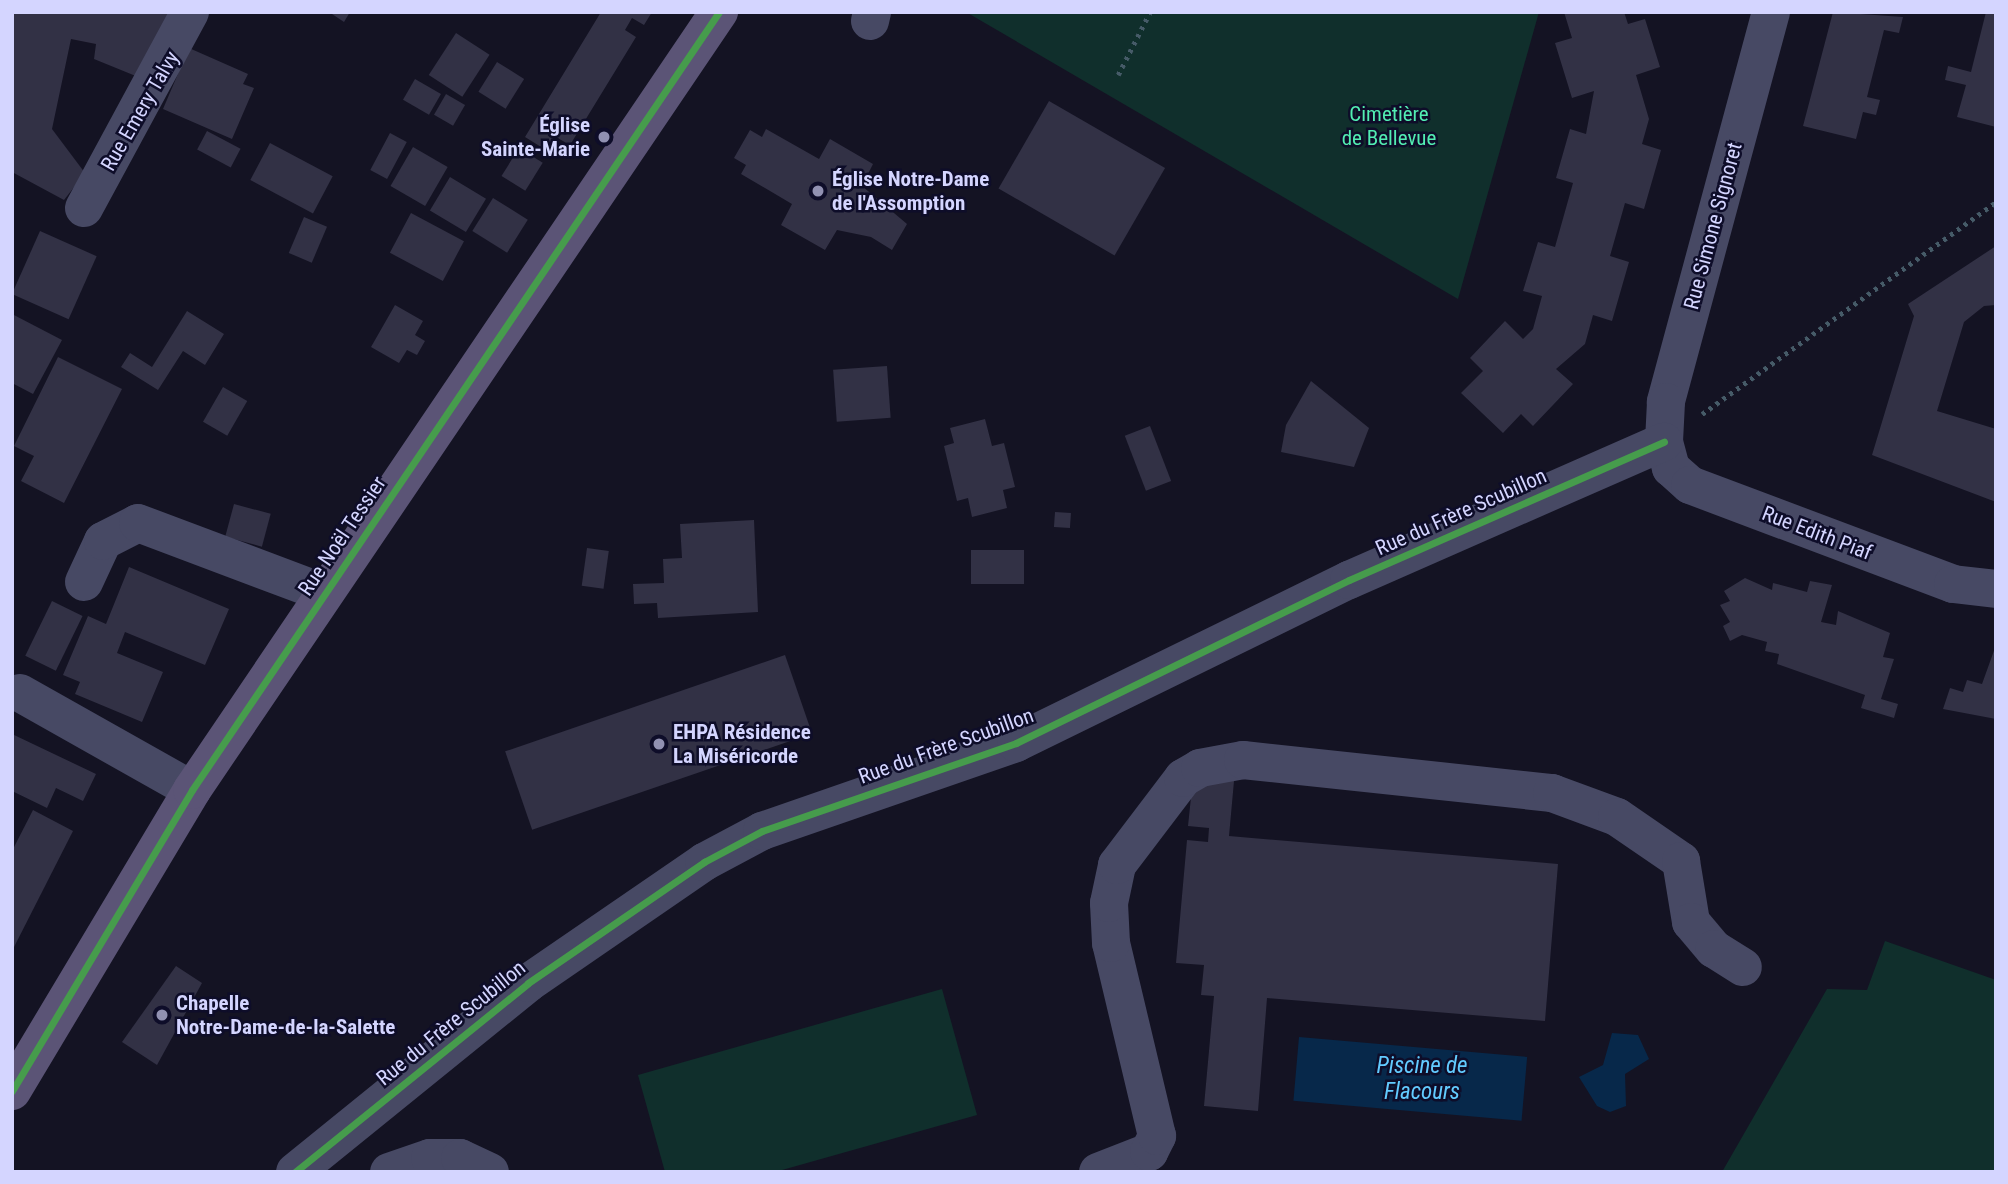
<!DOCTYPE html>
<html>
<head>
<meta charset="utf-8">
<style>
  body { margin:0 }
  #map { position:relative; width:2008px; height:1184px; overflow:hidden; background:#141323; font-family:"Roboto Condensed",sans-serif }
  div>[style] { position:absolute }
  .green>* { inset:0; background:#102f2c }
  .water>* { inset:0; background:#07284a; transform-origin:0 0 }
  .building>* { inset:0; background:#323145; transform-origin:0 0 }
  .path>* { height:4.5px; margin-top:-2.25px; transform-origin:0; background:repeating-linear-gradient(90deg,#465b68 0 3.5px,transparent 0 8.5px) }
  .minor>* { height:38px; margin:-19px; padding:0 19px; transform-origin:19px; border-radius:19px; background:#474964 }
  .major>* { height:38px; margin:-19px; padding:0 19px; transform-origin:19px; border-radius:19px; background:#5b5476 }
  .cycleway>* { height:7px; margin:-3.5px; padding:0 3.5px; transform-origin:3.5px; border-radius:3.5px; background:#469c4c }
  .dots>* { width:19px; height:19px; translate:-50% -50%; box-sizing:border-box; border:4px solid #0e0d29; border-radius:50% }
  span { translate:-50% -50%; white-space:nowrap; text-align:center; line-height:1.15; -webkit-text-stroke:5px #0e0d29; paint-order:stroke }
  .street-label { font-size:21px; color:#d4d5ff }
  .park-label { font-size:21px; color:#52edb2 }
  .poi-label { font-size:21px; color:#d4d5ff; font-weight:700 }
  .right { translate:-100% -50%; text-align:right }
  .left { translate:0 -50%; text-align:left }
  .water-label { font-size:23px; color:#62cbff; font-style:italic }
  .frame { position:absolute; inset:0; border:14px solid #d4d5ff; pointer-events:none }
</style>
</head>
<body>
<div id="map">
  <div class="green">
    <div style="clip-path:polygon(966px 12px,1539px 12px,1458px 299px)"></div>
    <div style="clip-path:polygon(1885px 941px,1996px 980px,1996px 1172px,1722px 1172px,1827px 989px,1867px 990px)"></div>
    <div style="clip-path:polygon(942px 989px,977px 1115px,775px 1172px,665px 1172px,638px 1075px)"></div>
  </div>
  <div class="water">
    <div style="clip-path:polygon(1612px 1033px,1638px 1035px,1649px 1059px,1625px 1074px,1626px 1106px,1610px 1112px,1597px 1106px,1579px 1077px,1603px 1065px)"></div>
    <div style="left:1299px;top:1037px;width:229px;height:64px;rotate:5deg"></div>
  </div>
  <div class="building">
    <div style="clip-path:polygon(14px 12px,175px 12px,148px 81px,94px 59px,96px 44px,71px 39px,52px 129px,85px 173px,64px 200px,12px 172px)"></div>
    <div style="clip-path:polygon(329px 12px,350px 12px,344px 22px)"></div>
    <div style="clip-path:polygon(601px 12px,652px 12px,644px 25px,632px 18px,625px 30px,636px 37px,570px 145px,554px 136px,546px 150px,525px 137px)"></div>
    <div style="clip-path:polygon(1564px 12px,1624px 12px,1628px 24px,1645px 19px,1660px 67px,1636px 75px,1649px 119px,1642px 144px,1661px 150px,1644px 209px,1625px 203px,1610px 256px,1629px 262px,1612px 321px,1593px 315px,1585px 344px,1556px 369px,1573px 384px,1533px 426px,1521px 414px,1503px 433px,1461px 393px,1483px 371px,1470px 358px,1505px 321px,1523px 339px,1533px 329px,1542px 296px,1523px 291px,1538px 242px,1555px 247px,1573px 183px,1556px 178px,1570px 129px,1586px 134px,1594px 91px,1572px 98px,1555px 43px,1572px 38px)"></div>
    <div style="clip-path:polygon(1833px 12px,1903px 17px,1899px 33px,1884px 30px,1867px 97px,1880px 100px,1876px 115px,1863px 112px,1856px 139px,1803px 126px)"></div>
    <div style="clip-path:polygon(1986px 12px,1996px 12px,1996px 127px,1957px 117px,1966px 85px,1945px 80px,1948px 66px,1971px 72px)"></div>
    <div style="left:456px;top:33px;width:40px;height:50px;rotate:33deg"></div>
    <div style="clip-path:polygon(189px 48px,248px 74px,243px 84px,254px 88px,232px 139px,163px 109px)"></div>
    <div style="left:497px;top:62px;width:32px;height:35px;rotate:32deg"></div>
    <div style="left:415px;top:79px;width:30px;height:24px;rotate:30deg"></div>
    <div style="left:446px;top:94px;width:22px;height:24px;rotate:30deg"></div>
    <div style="left:1049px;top:101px;width:134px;height:101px;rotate:30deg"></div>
    <div style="clip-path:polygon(766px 129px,819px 159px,830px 139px,873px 164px,862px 186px,907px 224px,892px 250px,871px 237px,837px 230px,825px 250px,781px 225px,792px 204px,741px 174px,746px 165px,734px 158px,750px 130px,762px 137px)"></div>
    <div style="left:207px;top:131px;width:38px;height:21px;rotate:28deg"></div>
    <div style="left:390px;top:133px;width:19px;height:42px;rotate:28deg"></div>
    <div style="left:270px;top:143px;width:71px;height:42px;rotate:28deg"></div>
    <div style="left:413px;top:147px;width:40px;height:45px;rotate:30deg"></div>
    <div style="left:519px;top:148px;width:28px;height:33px;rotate:32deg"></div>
    <div style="left:450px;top:177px;width:42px;height:39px;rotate:31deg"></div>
    <div style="left:493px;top:198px;width:41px;height:39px;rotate:32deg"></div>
    <div style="left:411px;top:213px;width:60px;height:45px;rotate:28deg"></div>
    <div style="left:304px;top:217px;width:25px;height:39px;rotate:23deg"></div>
    <div style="left:40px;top:231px;width:62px;height:69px;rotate:24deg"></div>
    <div style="clip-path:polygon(1996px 246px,1996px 305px,1984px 306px,1964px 322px,1937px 411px,1996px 429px,1996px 502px,1872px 455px,1914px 316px,1908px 304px)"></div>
    <div style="clip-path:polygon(395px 305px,423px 321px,415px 335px,425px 341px,417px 355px,407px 350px,399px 363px,371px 347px)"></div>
    <div style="clip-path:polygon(187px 311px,224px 334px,205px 365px,183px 351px,158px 390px,121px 367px,130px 353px,152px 367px)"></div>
    <div style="clip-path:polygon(12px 314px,62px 340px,33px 394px,12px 383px)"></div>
    <div style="clip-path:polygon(58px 357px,122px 389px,64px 503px,21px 481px,34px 456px,14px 446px)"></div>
    <div style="left:887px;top:366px;width:52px;height:54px;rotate:86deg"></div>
    <div style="clip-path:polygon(1311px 381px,1369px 428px,1354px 467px,1281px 452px,1286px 425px)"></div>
    <div style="left:223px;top:387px;width:28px;height:40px;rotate:30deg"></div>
    <div style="clip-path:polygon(985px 419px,992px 446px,1004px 443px,1015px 487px,1003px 490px,1007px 508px,972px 517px,968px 498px,957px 501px,944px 446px,954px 443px,950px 428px)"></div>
    <div style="left:1150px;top:426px;width:59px;height:27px;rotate:69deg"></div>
    <div style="left:234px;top:504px;width:38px;height:34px;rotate:15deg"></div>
    <div style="left:1055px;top:512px;width:16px;height:15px;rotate:4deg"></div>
    <div style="clip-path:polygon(754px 520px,758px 612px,658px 618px,657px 603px,634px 604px,633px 584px,664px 583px,663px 559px,682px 558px,680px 524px)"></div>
    <div style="left:587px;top:548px;width:22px;height:38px;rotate:8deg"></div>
    <div style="left:971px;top:550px;width:53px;height:34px"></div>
    <div style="clip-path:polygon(129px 567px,229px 609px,205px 665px,125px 632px,117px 653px,163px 672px,142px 722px,75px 694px,80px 682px,63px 675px,88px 616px,106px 624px)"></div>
    <div style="clip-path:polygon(1745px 578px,1772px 590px,1773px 583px,1807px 592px,1810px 581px,1832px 585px,1821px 622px,1836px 625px,1838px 611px,1890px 633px,1883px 657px,1894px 659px,1881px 699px,1898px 704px,1894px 718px,1861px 708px,1865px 695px,1777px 664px,1779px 654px,1765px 651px,1767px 642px,1742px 635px,1730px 641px,1723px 626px,1730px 622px,1720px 605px,1730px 601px,1724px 591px)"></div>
    <div style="left:52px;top:601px;width:34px;height:61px;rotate:26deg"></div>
    <div style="clip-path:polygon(1996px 645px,1996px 719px,1943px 709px,1950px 688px,1963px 692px,1967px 680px,1982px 684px)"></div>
    <div style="left:785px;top:655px;width:83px;height:296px;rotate:71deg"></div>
    <div style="clip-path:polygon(12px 734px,96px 774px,83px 801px,56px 788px,47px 808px,12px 791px)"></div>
    <div style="clip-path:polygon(1193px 778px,1234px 781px,1229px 836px,1558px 864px,1545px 1021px,1267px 998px,1258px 1111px,1204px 1106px,1214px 996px,1201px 995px,1204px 965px,1176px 963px,1187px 840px,1208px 842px,1209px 828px,1188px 826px)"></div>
    <div style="clip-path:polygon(33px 810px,73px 831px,12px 951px,12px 851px)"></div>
    <div style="clip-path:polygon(176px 966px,202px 983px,157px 1065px,122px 1042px)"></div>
  </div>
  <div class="path">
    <div style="left:1118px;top:75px;width:71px;rotate:-63.1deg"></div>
    <div style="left:1702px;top:414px;width:362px;rotate:-35.8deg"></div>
  </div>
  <div class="minor">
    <div style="left:1771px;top:12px;width:404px;rotate:105.1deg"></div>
    <div style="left:1666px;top:402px;width:40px;rotate:92.9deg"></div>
    <div style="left:1664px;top:442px;width:27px;rotate:75deg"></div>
    <div style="left:1671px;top:468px;width:25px;rotate:42deg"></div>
    <div style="left:1690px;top:485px;width:281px;rotate:20.6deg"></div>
    <div style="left:1953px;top:584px;width:43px;rotate:6.6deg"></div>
    <div style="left:870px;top:21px;width:9px;rotate:-77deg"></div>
    <div style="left:84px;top:208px;width:223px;rotate:-61.6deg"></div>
    <div style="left:84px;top:582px;width:45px;rotate:-65.1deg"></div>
    <div style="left:103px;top:541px;width:39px;rotate:-27deg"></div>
    <div style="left:138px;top:523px;width:199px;rotate:20.6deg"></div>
    <div style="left:20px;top:693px;width:197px;rotate:29.4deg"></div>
    <div style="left:295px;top:1172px;width:300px;rotate:-39deg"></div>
    <div style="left:528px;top:983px;width:214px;rotate:-34.5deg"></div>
    <div style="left:704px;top:862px;width:66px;rotate:-28.1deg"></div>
    <div style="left:762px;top:831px;width:269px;rotate:-19.1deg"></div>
    <div style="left:1016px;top:743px;width:371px;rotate:-26.1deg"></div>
    <div style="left:1349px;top:580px;width:344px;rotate:-23.7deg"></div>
    <div style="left:389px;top:1172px;width:43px;rotate:-18.9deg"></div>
    <div style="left:430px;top:1158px;width:30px"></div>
    <div style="left:460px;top:1158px;width:33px;rotate:25deg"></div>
    <div style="left:1098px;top:1172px;width:55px;rotate:-21.4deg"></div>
    <div style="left:1149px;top:1152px;width:18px;rotate:-63deg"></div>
    <div style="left:1157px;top:1136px;width:198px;rotate:-103.4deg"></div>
    <div style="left:1111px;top:943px;width:40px;rotate:-92.9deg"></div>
    <div style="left:1109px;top:903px;width:39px;rotate:-78deg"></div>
    <div style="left:1117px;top:865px;width:109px;rotate:-52.8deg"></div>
    <div style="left:1183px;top:778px;width:20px;rotate:-30deg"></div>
    <div style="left:1200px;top:768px;width:44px;rotate:-10.5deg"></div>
    <div style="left:1243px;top:760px;width:311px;rotate:6.1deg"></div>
    <div style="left:1552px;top:793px;width:69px;rotate:20.3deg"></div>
    <div style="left:1617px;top:817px;width:78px;rotate:34.5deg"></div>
    <div style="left:1681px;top:861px;width:62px;rotate:80.7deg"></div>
    <div style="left:1691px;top:922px;width:35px;rotate:50deg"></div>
    <div style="left:1714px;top:949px;width:34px;rotate:32deg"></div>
  </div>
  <div class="major">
    <div style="left:12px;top:1091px;width:351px;rotate:-59.1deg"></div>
    <div style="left:192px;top:790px;width:940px;rotate:-55.89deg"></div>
  </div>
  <div class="cycleway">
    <div style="left:12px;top:1091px;width:351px;rotate:-59.1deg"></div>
    <div style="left:192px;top:790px;width:940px;rotate:-55.89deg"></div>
    <div style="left:295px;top:1172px;width:300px;rotate:-39deg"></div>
    <div style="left:528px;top:983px;width:214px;rotate:-34.5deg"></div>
    <div style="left:704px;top:862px;width:66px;rotate:-28.1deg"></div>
    <div style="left:762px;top:831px;width:269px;rotate:-19.1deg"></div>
    <div style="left:1016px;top:743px;width:371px;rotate:-26.1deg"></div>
    <div style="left:1349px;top:580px;width:344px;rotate:-23.7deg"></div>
  </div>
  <div class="dots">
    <div style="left:604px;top:137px;background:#9191b2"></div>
    <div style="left:818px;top:191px;background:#9191b2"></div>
    <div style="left:659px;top:744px;background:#9191b2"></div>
    <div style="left:162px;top:1015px;background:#9191b2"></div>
  </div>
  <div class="street-label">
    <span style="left:140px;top:111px;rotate:-60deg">Rue Emery Talvy</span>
    <span style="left:1713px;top:226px;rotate:-75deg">Rue Simone Signoret</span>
    <span style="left:1461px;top:512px;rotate:-24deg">Rue du Frère Scubillon</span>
    <span style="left:1817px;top:533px;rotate:21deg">Rue Edith Piaf</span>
    <span style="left:342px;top:536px;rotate:-56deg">Rue Noël Tessier</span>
    <span style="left:946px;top:746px;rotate:-20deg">Rue du Frère Scubillon</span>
    <span style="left:451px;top:1023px;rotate:-39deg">Rue du Frère Scubillon</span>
  </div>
  <div class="park-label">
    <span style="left:1389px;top:126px">Cimetière<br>de Bellevue</span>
  </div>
  <div class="poi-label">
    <span class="right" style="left:590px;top:137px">Église<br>Sainte-Marie</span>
    <span class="left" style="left:832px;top:191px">Église Notre-Dame<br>de l'Assomption</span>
    <span class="left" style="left:673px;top:744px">EHPA Résidence<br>La Miséricorde</span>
    <span class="left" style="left:176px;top:1015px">Chapelle<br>Notre-Dame-de-la-Salette</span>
  </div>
  <div class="water-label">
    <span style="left:1422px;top:1079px">Piscine de<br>Flacours</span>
  </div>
  <div class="frame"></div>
</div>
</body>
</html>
